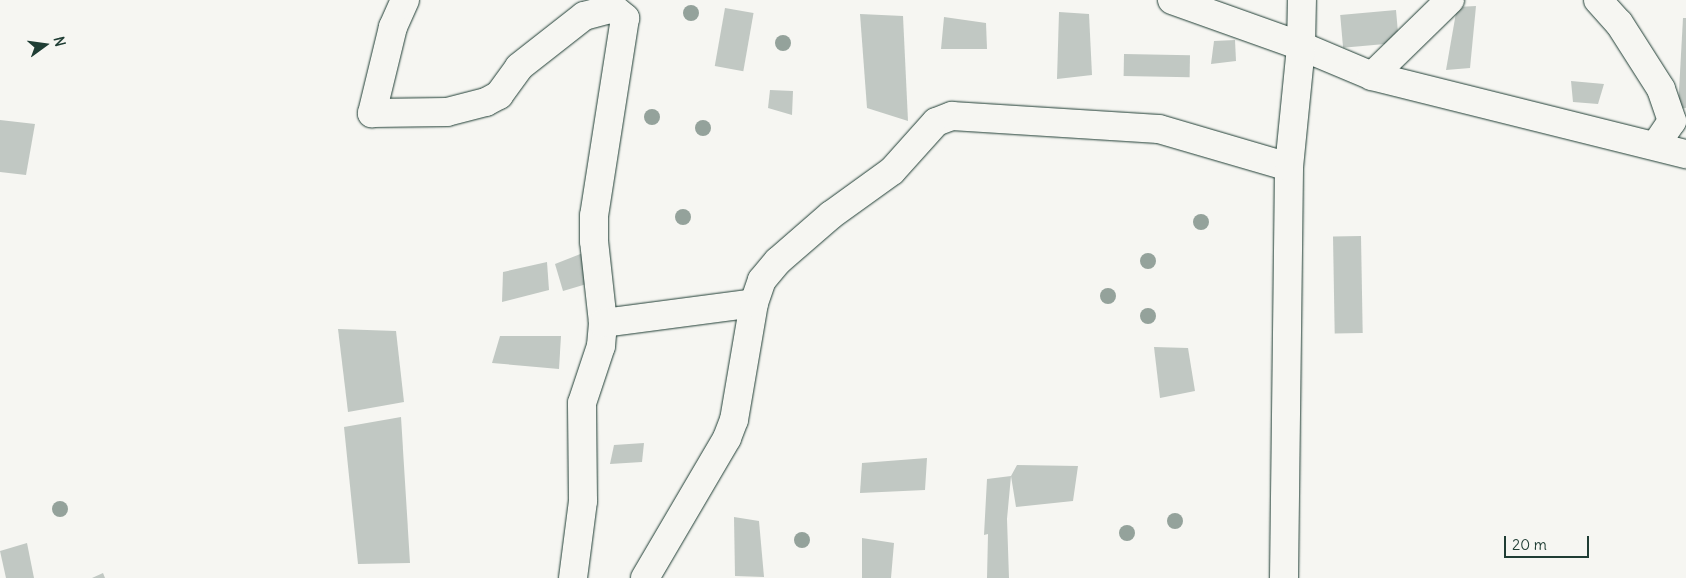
<!DOCTYPE html>
<html>
<head>
<meta charset="utf-8">
<style>
  body { margin:0 }
  #map { position:relative; width:1686px; height:578px; overflow:hidden; background:#f6f6f2; font-family:Delius,sans-serif }
  div>[style] { position:absolute }
  .building>* { inset:0; background:#c1c8c3; transform-origin:0 0 }
  .roads { filter:drop-shadow(0 0 1px #1f3d34) drop-shadow(0 0 1px #1f3d34) }
  .minor>* { height:28px; margin:-14px; padding:0 14px; transform-origin:14px; border-radius:14px; background:#f6f6f2 }
  .trees>* { width:16px; height:16px; margin:-8px; border-radius:50%; background:#94a29b }
  span { translate:-50% -50%; white-space:nowrap; text-align:center; line-height:1.15; -webkit-text-stroke:4px #f6f6f2; paint-order:stroke }
  .north { position:absolute; left:20px; top:20px; width:50px; height:50px; -webkit-text-stroke:4px #f6f6f2; paint-order:stroke; rotate:76deg; font-size:14px; font-weight:700; line-height:20px; text-align:center; color:#1f3d34 }
  .north::after { content:''; display:block; margin:auto; width:18px; height:22px; background:#1f3d34; clip-path:polygon(50% 0,100% 100%,50% 72%,0 100%) }
  .scale { position:absolute; left:1504px; top:536px; width:85px; height:22px; box-sizing:border-box; border:2px solid #1f3d34; border-top:0; padding-left:6px; font-size:15px; line-height:18px; white-space:nowrap; color:#1f3d34; -webkit-text-stroke:4px #f6f6f2; paint-order:stroke }
</style>
</head>
<body>
<div id="map">
  <div class="building">
    <div style="clip-path:polygon(1476px 6px,1470px 68px,1446px 70px,1457px 7px)"></div>
    <div style="left:725px;top:8px;width:29px;height:59px;rotate:10deg"></div>
    <div style="left:1396px;top:10px;width:33px;height:56px;rotate:85deg"></div>
    <div style="clip-path:polygon(1059px 12px,1089px 14px,1092px 75px,1057px 79px)"></div>
    <div style="clip-path:polygon(860px 14px,903px 16px,908px 121px,867px 108px)"></div>
    <div style="clip-path:polygon(944px 17px,986px 23px,987px 49px,941px 49px)"></div>
    <div style="clip-path:polygon(1683px 18px,1686px 18px,1686px 108px,1678px 109px)"></div>
    <div style="clip-path:polygon(1235px 40px,1236px 61px,1211px 64px,1214px 41px)"></div>
    <div style="left:1124px;top:54px;width:66px;height:22px;rotate:1deg"></div>
    <div style="clip-path:polygon(1571px 81px,1604px 84px,1598px 104px,1573px 102px)"></div>
    <div style="clip-path:polygon(770px 90px,793px 91px,792px 115px,768px 108px)"></div>
    <div style="clip-path:polygon(0 120px,35px 124px,26px 175px,0 172px)"></div>
    <div style="left:1361px;top:236px;width:97px;height:28px;rotate:89deg"></div>
    <div style="clip-path:polygon(588px 251px,590px 283px,563px 291px,555px 264px)"></div>
    <div style="clip-path:polygon(547px 262px,549px 290px,502px 302px,503px 272px)"></div>
    <div style="clip-path:polygon(338px 329px,396px 331px,404px 402px,348px 412px)"></div>
    <div style="clip-path:polygon(500px 336px,561px 336px,559px 369px,492px 363px)"></div>
    <div style="clip-path:polygon(1154px 347px,1188px 348px,1195px 391px,1160px 398px)"></div>
    <div style="clip-path:polygon(401px 417px,410px 563px,358px 564px,344px 427px)"></div>
    <div style="clip-path:polygon(644px 443px,642px 462px,610px 464px,614px 445px)"></div>
    <div style="clip-path:polygon(927px 458px,925px 490px,860px 493px,862px 463px)"></div>
    <div style="clip-path:polygon(1017px 465px,1078px 466px,1073px 501px,1016px 507px,1011px 476px,1007px 519px,1009px 578px,987px 578px,988px 534px,984px 535px,987px 479px,1011px 476px)"></div>
    <div style="clip-path:polygon(734px 517px,759px 521px,764px 577px,735px 576px)"></div>
    <div style="clip-path:polygon(862px 538px,894px 543px,891px 578px,862px 578px)"></div>
    <div style="clip-path:polygon(27px 543px,34px 578px,6px 578px,0 551px)"></div>
    <div style="clip-path:polygon(103px 573px,105px 578px,92px 578px)"></div>
  </div>
  <div class="roads">
    <div class="minor">
      <div style="left:405px;top:0;width:30px;rotate:114deg"></div>
      <div style="left:393px;top:27px;width:89px;rotate:103.7deg"></div>
      <div style="left:372px;top:113px;width:75px;rotate:-0.8deg"></div>
      <div style="left:447px;top:112px;width:40px;rotate:-14.4deg"></div>
      <div style="left:486px;top:102px;width:15px;rotate:-28deg"></div>
      <div style="left:499px;top:95px;width:34px;rotate:-54deg"></div>
      <div style="left:519px;top:67px;width:83px;rotate:-38.1deg"></div>
      <div style="left:584px;top:16px;width:30px;rotate:-15deg"></div>
      <div style="left:613px;top:8px;width:16px;rotate:40deg"></div>
      <div style="left:625px;top:18px;width:200px;rotate:98.9deg"></div>
      <div style="left:594px;top:216px;width:25px;rotate:90deg"></div>
      <div style="left:594px;top:241px;width:82px;rotate:83.7deg"></div>
      <div style="left:1172px;top:0;width:137px;rotate:19.6deg"></div>
      <div style="left:1301px;top:46px;width:77px;rotate:22.9deg"></div>
      <div style="left:1372px;top:76px;width:324px;rotate:14deg"></div>
      <div style="left:1598px;top:0;width:31px;rotate:48deg"></div>
      <div style="left:1619px;top:23px;width:78px;rotate:57.5deg"></div>
      <div style="left:1661px;top:89px;width:34px;rotate:71deg"></div>
      <div style="left:1672px;top:121px;width:29px;rotate:124deg"></div>
      <div style="left:1372px;top:76px;width:109px;rotate:-44.3deg"></div>
      <div style="left:573px;top:578px;width:78px;rotate:-82.6deg"></div>
      <div style="left:583px;top:501px;width:98px;rotate:-90.6deg"></div>
      <div style="left:582px;top:403px;width:60px;rotate:-71.6deg"></div>
      <div style="left:601px;top:346px;width:23px;rotate:-85deg"></div>
      <div style="left:603px;top:323px;width:152px;rotate:-7.5deg"></div>
      <div style="left:645px;top:578px;width:162px;rotate:-59.6deg"></div>
      <div style="left:727px;top:438px;width:19px;rotate:-69deg"></div>
      <div style="left:734px;top:420px;width:119px;rotate:-80.3deg"></div>
      <div style="left:754px;top:303px;width:24px;rotate:-71deg"></div>
      <div style="left:762px;top:280px;width:25px;rotate:-50deg"></div>
      <div style="left:778px;top:261px;width:70px;rotate:-41deg"></div>
      <div style="left:831px;top:215px;width:75px;rotate:-35.8deg"></div>
      <div style="left:892px;top:171px;width:66px;rotate:-48.1deg"></div>
      <div style="left:936px;top:122px;width:17px;rotate:-21deg"></div>
      <div style="left:952px;top:116px;width:207px;rotate:3.6deg"></div>
      <div style="left:1159px;top:129px;width:135px;rotate:16.3deg"></div>
      <div style="left:1284px;top:578px;width:411px;rotate:-89.3deg"></div>
      <div style="left:1289px;top:167px;width:122px;rotate:-84.3deg"></div>
      <div style="left:1301px;top:46px;width:46px;rotate:-88.8deg"></div>
    </div>
  </div>
  <div class="trees">
    <div style="left:691px;top:13px"></div>
    <div style="left:783px;top:43px"></div>
    <div style="left:652px;top:117px"></div>
    <div style="left:703px;top:128px"></div>
    <div style="left:683px;top:217px"></div>
    <div style="left:1201px;top:222px"></div>
    <div style="left:1148px;top:261px"></div>
    <div style="left:1108px;top:296px"></div>
    <div style="left:1148px;top:316px"></div>
    <div style="left:60px;top:509px"></div>
    <div style="left:1175px;top:521px"></div>
    <div style="left:1127px;top:533px"></div>
    <div style="left:802px;top:540px"></div>
  </div>
  <div class="north">N</div>
  <div class="scale">20 m</div>
</div>
</body>
</html>
